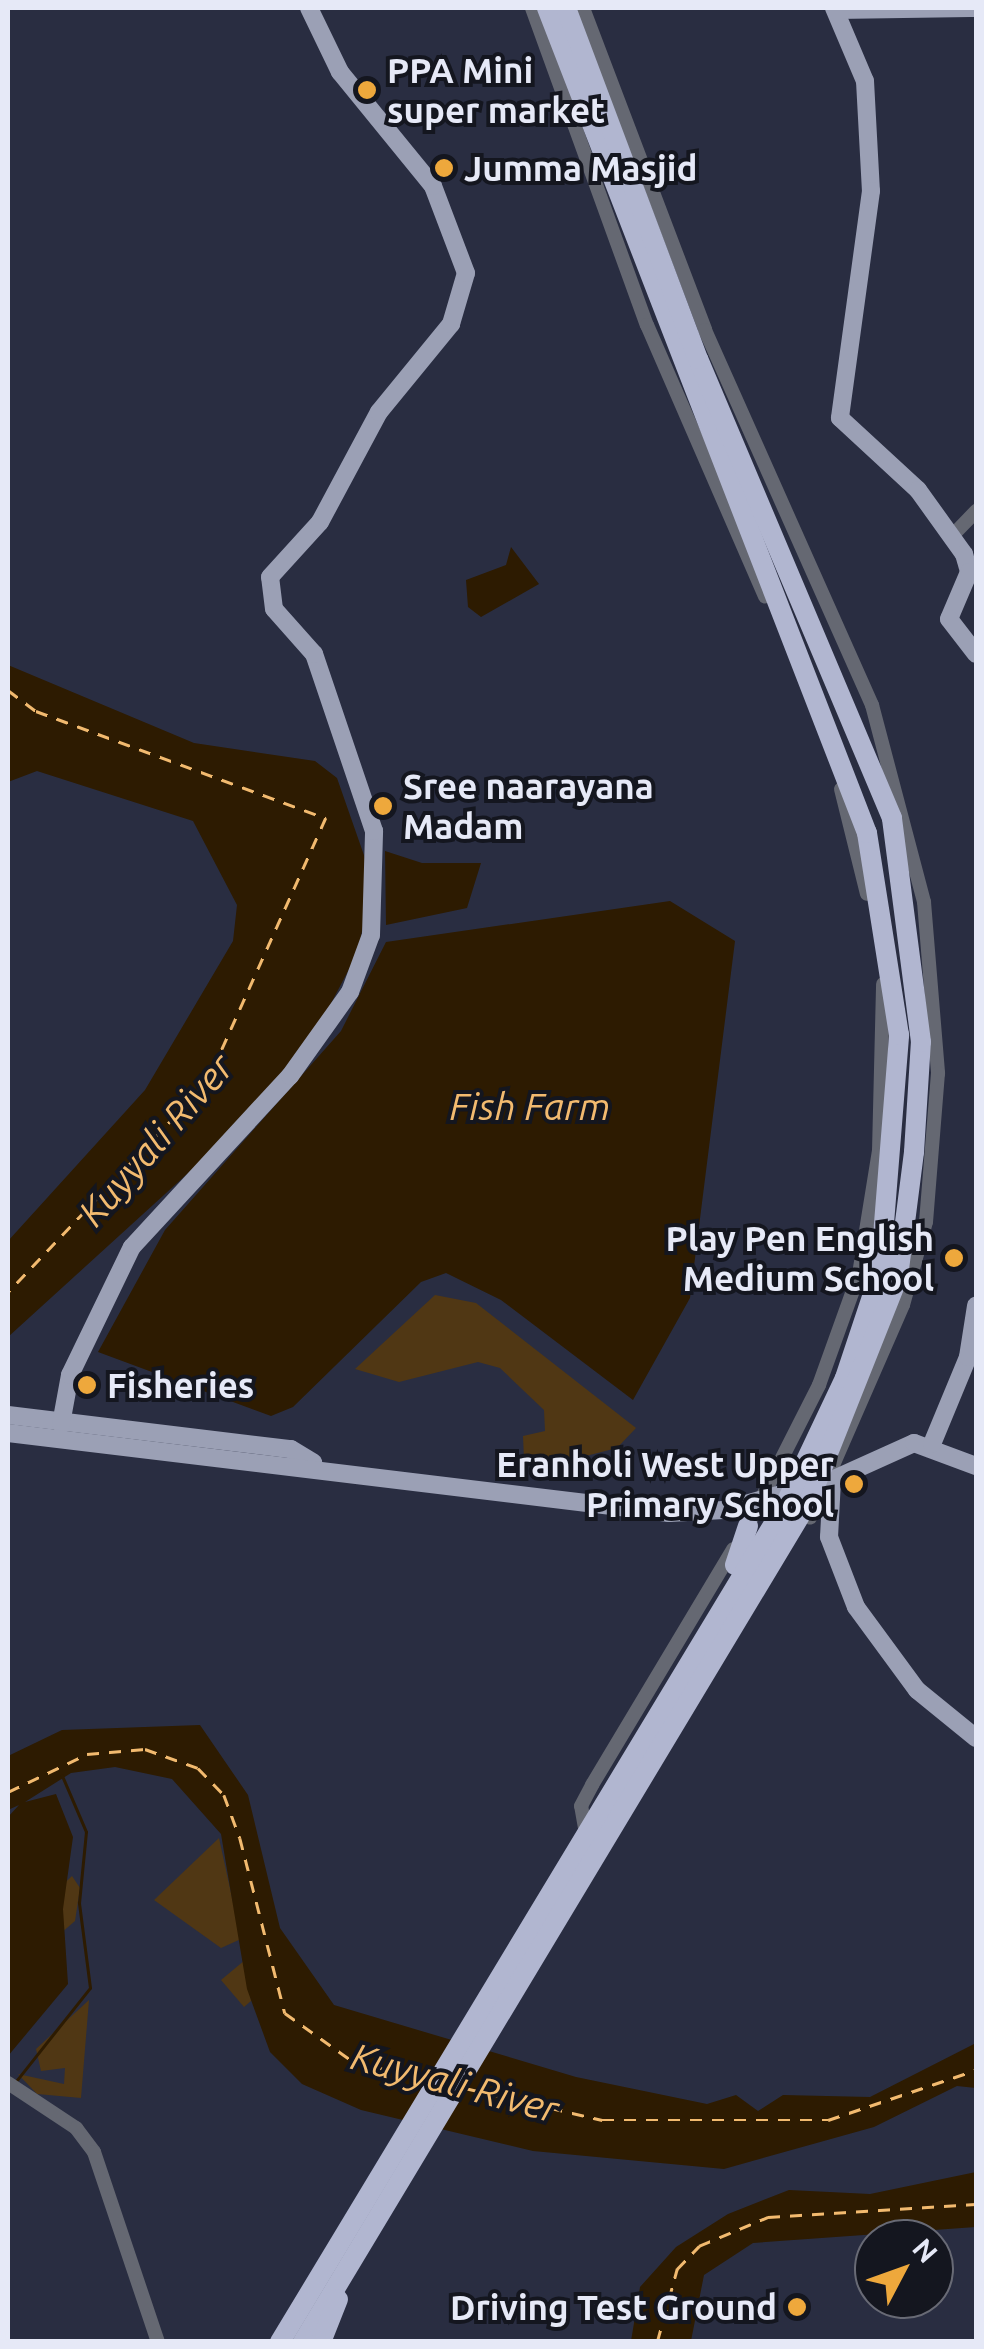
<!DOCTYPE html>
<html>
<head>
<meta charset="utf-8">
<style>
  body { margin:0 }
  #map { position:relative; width:984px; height:2349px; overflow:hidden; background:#292d41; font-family:Ubuntu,sans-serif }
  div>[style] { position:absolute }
  .green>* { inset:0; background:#503714 }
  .water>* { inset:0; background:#2d1b01 }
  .stream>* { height:2.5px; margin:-1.25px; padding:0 1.25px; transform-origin:1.25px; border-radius:1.25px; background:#2d1b01 }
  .ferry>* { height:2.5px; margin-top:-1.25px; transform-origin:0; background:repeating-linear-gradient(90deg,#f2ba6f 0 12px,transparent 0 22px) }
  .minor>* { height:14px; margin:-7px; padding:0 7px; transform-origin:7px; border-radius:7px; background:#656872 }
  .major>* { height:18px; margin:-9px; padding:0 9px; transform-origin:9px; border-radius:9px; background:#9ba0b5 }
  .highway>* { height:20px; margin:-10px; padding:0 10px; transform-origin:10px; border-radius:10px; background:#b1b6d0 }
  .dots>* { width:28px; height:28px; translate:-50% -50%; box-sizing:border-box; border:5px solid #14161f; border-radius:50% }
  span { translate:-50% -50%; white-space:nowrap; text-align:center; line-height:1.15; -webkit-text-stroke:8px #14161f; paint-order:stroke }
  .poi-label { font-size:35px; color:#e6e9f7; font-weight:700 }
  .left { translate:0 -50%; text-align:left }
  .right { translate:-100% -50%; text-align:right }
  .water-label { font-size:38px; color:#f2ba6f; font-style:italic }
  .frame { position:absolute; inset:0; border:10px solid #e6e9f7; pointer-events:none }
  .north { position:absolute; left:854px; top:2219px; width:100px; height:100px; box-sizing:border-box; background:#14161f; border:2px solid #686a75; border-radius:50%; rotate:49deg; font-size:28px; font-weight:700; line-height:40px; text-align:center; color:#e6e9f7 }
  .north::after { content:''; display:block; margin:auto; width:35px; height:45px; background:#eea83c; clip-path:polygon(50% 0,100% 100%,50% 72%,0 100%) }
</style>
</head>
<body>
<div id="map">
  <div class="green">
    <div style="clip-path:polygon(435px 1295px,476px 1303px,636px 1428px,617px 1448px,578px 1458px,559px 1479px,524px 1459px,523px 1436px,545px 1431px,544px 1410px,500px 1368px,478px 1362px,399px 1382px,355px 1369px)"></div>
    <div style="clip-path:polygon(219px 1838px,241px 1939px,221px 1948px,154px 1900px)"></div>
    <div style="clip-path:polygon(72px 1876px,80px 1888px,75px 1921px,53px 1940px,55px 1892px)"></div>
    <div style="clip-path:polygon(245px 1960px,251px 2001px,244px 2007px,221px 1980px)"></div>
    <div style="clip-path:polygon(89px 2000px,81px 2098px,37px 2094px,18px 2074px,64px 2084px,65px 2068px,41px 2071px,36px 2049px)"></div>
  </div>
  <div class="water">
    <div style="clip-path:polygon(511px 547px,539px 584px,481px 617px,468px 607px,466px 580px,506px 565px)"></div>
    <div style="clip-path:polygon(8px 665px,194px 743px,315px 761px,337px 778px,373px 881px,357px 954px,318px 1028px,254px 1113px,8px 1337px,8px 1241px,145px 1090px,233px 941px,237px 905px,193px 821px,37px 771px,8px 782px)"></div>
    <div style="clip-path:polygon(385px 851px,422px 863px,481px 863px,467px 908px,386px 925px)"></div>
    <div style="clip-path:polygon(670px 901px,735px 941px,690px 1298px,633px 1400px,501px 1300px,446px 1273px,421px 1282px,293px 1407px,271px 1416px,98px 1352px,165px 1230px,341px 1031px,386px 942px)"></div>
    <div style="clip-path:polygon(200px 1725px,248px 1795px,280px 1928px,334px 2005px,576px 2077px,707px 2104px,736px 2095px,758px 2111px,783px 2095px,870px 2097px,976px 2043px,976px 2088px,957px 2086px,874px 2127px,724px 2169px,533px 2151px,361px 2110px,302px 2084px,270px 2052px,247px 1989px,221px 1834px,172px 1779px,115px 1767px,71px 1773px,25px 1802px,56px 1794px,73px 1837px,63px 1909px,68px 1984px,8px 2056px,8px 1817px,19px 1805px,8px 1810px,8px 1756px,62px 1730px)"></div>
    <div style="clip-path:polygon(976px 2172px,976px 2227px,753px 2243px,704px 2275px,691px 2341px,631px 2341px,640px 2287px,676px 2247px,728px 2214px,789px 2190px,870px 2194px)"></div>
  </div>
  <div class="stream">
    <div style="left:17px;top:2080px;width:117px;rotate:-51.6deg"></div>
    <div style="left:90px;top:1988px;width:86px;rotate:-97.4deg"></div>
    <div style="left:79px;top:1903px;width:71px;rotate:-84.4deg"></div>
    <div style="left:86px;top:1832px;width:61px;rotate:-113.2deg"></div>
  </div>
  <div class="ferry">
    <div style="left:8px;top:690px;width:35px;rotate:37deg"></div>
    <div style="left:36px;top:711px;width:309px;rotate:20.3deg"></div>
    <div style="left:326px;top:818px;width:290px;rotate:114.2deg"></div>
    <div style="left:207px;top:1083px;width:289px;rotate:133.5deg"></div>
    <div style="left:8px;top:1792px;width:88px;rotate:-25.7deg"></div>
    <div style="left:87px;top:1754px;width:58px;rotate:-4.9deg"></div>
    <div style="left:145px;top:1749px;width:56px;rotate:19.7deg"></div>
    <div style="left:198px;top:1768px;width:37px;rotate:46deg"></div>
    <div style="left:224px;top:1795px;width:46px;rotate:69.6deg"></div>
    <div style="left:240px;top:1838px;width:181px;rotate:75.6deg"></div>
    <div style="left:285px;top:2013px;width:81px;rotate:35.5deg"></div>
    <div style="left:351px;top:2060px;width:79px;rotate:15.4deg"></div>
    <div style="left:465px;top:2088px;width:141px;rotate:13.1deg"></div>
    <div style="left:602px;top:2120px;width:226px"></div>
    <div style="left:828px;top:2120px;width:156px;rotate:-18.7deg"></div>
    <div style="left:657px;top:2342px;width:76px;rotate:-74.7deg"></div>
    <div style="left:677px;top:2269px;width:32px;rotate:-46deg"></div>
    <div style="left:699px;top:2246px;width:75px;rotate:-22.8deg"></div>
    <div style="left:768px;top:2217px;width:208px;rotate:-3.6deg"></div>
  </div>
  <div class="minor">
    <div style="left:532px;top:8px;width:337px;rotate:70.1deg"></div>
    <div style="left:647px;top:325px;width:296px;rotate:66.5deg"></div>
    <div style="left:583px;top:8px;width:344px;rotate:69.2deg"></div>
    <div style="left:705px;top:330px;width:411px;rotate:66deg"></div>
    <div style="left:872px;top:705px;width:204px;rotate:75.2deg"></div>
    <div style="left:924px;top:902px;width:172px;rotate:85.3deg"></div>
    <div style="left:938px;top:1073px;width:149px;rotate:94.6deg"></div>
    <div style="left:926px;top:1222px;width:86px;rotate:105.5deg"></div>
    <div style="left:903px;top:1305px;width:232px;rotate:113.6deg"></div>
    <div style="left:952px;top:536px;width:35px;rotate:-46deg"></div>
    <div style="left:841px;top:789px;width:108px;rotate:76.1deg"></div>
    <div style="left:745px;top:1531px;width:164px;rotate:-63.1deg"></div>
    <div style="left:819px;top:1385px;width:118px;rotate:-70.2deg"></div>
    <div style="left:859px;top:1274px;width:125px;rotate:-80.8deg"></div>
    <div style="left:879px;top:1151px;width:167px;rotate:-88.6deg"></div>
    <div style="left:585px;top:1828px;width:22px;rotate:-100deg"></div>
    <div style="left:581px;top:1806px;width:24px;rotate:-62deg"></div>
    <div style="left:592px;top:1785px;width:275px;rotate:-59.1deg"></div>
    <div style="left:8px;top:2083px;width:82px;rotate:33.5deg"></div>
    <div style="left:76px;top:2128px;width:30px;rotate:53deg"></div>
    <div style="left:94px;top:2152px;width:200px;rotate:71.4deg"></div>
  </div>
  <div class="major">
    <div style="left:834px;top:8px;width:79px;rotate:67deg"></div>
    <div style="left:865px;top:81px;width:110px;rotate:86.9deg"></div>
    <div style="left:871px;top:191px;width:229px;rotate:97.8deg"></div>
    <div style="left:840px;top:418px;width:106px;rotate:42.7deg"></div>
    <div style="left:918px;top:490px;width:79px;rotate:54.3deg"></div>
    <div style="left:964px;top:554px;width:19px;rotate:74deg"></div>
    <div style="left:969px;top:572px;width:51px;rotate:113.1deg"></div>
    <div style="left:949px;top:619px;width:44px;rotate:52.4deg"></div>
    <div style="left:836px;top:10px;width:135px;rotate:-0.8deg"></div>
    <div style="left:8px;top:1415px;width:285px;rotate:6.9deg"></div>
    <div style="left:291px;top:1449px;width:26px;rotate:31deg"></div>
    <div style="left:61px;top:1424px;width:50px;rotate:-79.6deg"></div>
    <div style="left:70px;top:1375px;width:142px;rotate:-64.2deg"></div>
    <div style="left:132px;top:1247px;width:233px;rotate:-47.3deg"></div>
    <div style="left:290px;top:1076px;width:103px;rotate:-54.5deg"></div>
    <div style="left:350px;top:992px;width:61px;rotate:-69.8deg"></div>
    <div style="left:371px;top:935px;width:104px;rotate:-88.3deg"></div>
    <div style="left:374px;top:831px;width:187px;rotate:-108.7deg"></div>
    <div style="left:314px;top:654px;width:60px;rotate:-131.6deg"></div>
    <div style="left:274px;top:609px;width:32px;rotate:-97deg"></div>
    <div style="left:270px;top:577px;width:74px;rotate:-47.7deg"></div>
    <div style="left:320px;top:522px;width:125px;rotate:-61.8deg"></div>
    <div style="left:379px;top:412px;width:114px;rotate:-50.7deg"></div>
    <div style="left:451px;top:324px;width:53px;rotate:-73.6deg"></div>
    <div style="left:466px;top:273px;width:93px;rotate:-110.8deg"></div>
    <div style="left:433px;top:186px;width:147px;rotate:-129.2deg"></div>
    <div style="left:340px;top:72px;width:71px;rotate:-115.8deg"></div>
    <div style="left:8px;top:1433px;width:666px;rotate:6.9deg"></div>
    <div style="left:669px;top:1513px;width:55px;rotate:-3.1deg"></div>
    <div style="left:724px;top:1510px;width:112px;rotate:-15.5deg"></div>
    <div style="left:832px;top:1480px;width:90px;rotate:-24.3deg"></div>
    <div style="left:914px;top:1443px;width:66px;rotate:20.4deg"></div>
    <div style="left:932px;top:1444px;width:94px;rotate:-67.5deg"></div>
    <div style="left:968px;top:1357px;width:52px;rotate:-81.1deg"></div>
    <div style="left:832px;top:1480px;width:57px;rotate:93deg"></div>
    <div style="left:829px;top:1537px;width:75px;rotate:68.9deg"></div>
    <div style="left:856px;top:1607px;width:103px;rotate:53.7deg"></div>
    <div style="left:917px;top:1690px;width:76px;rotate:39.1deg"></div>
  </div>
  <div class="highway">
    <div style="left:735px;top:1565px;width:41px;rotate:-71.6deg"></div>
    <div style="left:280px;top:2342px;width:975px;rotate:-58.89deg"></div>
    <div style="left:784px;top:1507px;width:143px;rotate:-64.7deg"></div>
    <div style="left:845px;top:1378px;width:111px;rotate:-71.6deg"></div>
    <div style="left:880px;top:1273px;width:239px;rotate:-85.4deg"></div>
    <div style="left:899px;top:1035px;width:205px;rotate:-99deg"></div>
    <div style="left:867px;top:833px;width:885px;rotate:-111.2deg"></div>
    <div style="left:303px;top:2342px;width:981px;rotate:-58.97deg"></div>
    <div style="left:809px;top:1501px;width:241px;rotate:-68.3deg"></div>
    <div style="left:898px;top:1277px;width:126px;rotate:-82.7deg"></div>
    <div style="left:914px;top:1152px;width:110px;rotate:-86.4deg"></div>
    <div style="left:921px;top:1042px;width:226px;rotate:-97.4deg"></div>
    <div style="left:892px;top:818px;width:498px;rotate:-112.9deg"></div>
    <div style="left:698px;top:359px;width:375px;rotate:-110.6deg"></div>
    <div style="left:321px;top:2342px;width:46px;rotate:-68.4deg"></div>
  </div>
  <div class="dots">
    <div style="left:367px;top:90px;background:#eea83c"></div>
    <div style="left:444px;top:168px;background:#eea83c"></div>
    <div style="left:383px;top:806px;background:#eea83c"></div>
    <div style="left:954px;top:1258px;background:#eea83c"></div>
    <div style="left:87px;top:1385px;background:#eea83c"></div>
    <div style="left:854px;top:1484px;background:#eea83c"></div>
    <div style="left:797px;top:2307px;background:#eea83c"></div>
  </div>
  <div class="poi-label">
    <span class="left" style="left:387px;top:90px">PPA Mini<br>super market</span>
    <span class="left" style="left:464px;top:168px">Jumma Masjid</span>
    <span class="left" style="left:403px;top:806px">Sree naarayana<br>Madam</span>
    <span class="right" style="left:934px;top:1258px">Play Pen English<br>Medium School</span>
    <span class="left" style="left:107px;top:1385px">Fisheries</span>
    <span class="right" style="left:834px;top:1484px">Eranholi West Upper<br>Primary School</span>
    <span class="right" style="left:777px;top:2307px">Driving Test Ground</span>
  </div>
  <div class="water-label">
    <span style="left:530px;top:1107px">Fish Farm</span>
    <span style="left:156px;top:1140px;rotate:-49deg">Kuyyali River</span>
    <span style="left:455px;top:2083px;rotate:15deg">Kuyyali River</span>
  </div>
  <div class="frame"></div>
  <div class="north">N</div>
</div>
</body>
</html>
